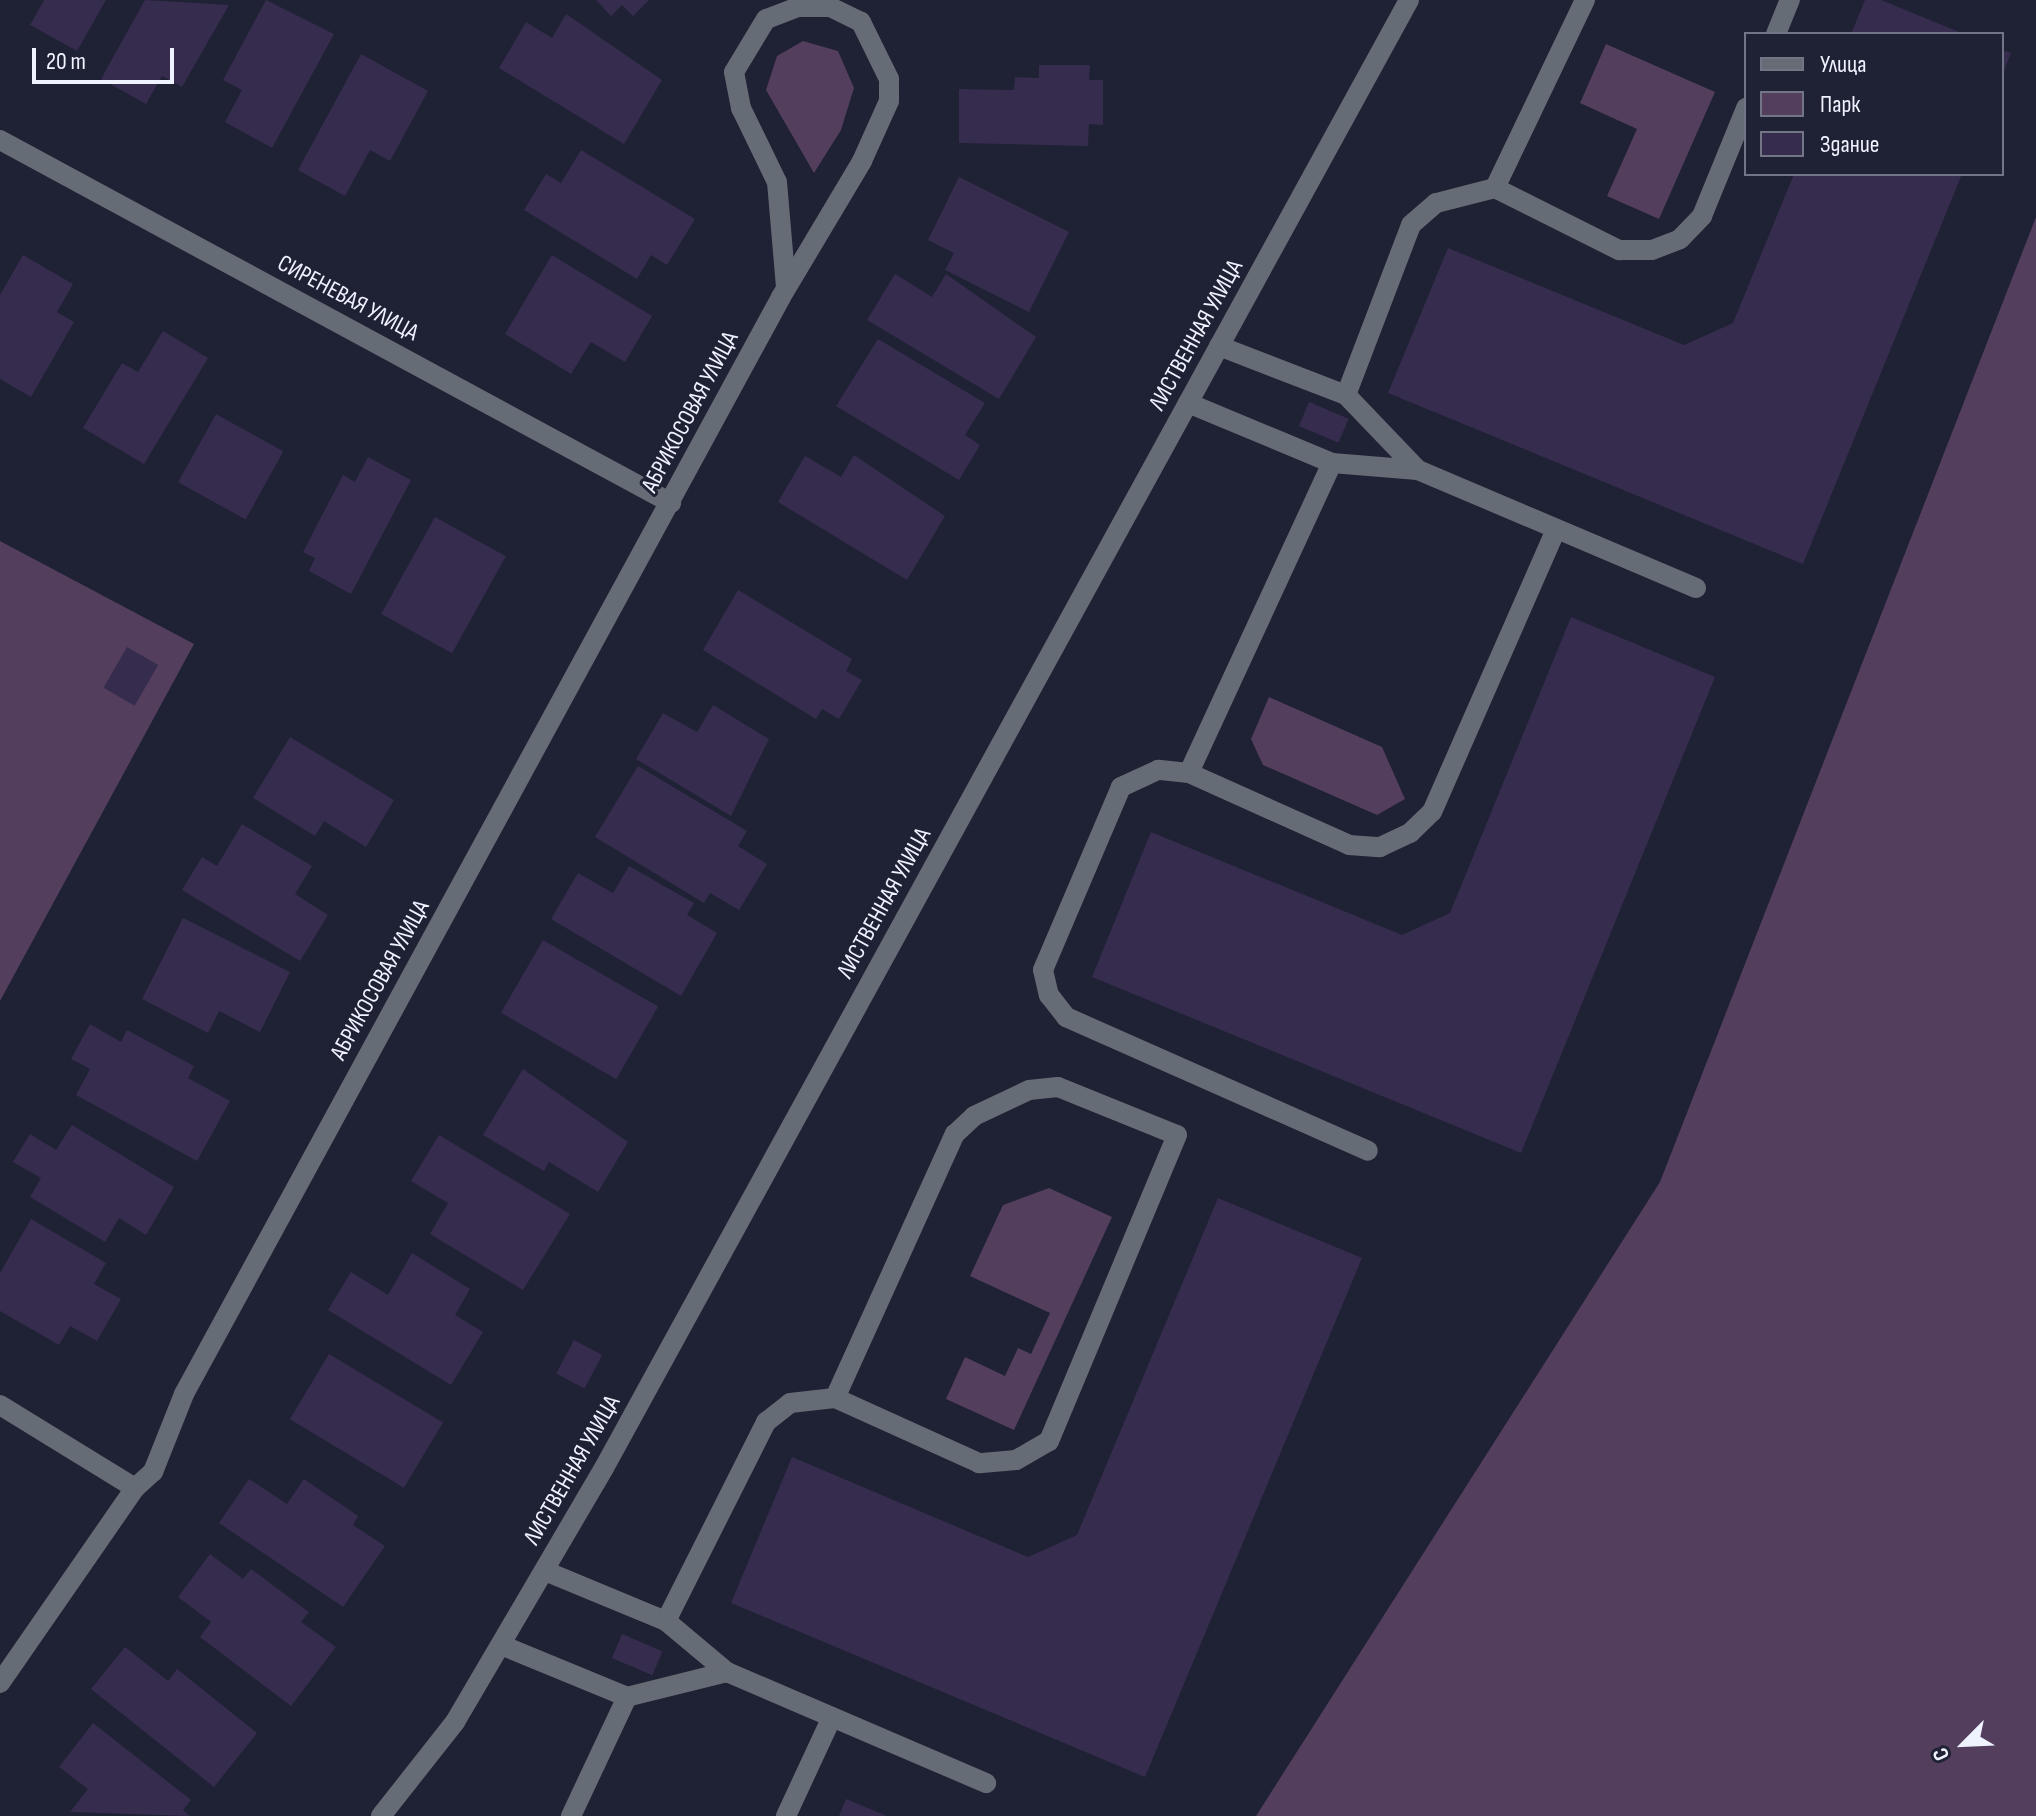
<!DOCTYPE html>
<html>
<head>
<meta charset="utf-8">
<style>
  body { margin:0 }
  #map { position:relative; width:2036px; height:1816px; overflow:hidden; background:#1f2134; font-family:"Sofia Sans Condensed",sans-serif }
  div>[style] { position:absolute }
  .green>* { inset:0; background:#533e5d }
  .building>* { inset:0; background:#362c4e; transform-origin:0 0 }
  .service>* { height:20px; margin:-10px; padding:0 10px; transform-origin:10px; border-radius:10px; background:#666c75 }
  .minor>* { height:20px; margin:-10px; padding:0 10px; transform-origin:10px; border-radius:10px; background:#666c75 }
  span { translate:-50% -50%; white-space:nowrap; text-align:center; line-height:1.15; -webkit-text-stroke:6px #1f2134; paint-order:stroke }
  .street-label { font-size:24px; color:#eff2ff }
  .legend { position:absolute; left:1744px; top:32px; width:260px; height:144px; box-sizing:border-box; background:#1f2134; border:2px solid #727585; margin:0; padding:10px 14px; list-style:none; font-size:24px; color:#eff2ff }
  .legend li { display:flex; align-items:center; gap:16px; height:40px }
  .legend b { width:40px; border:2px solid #727585 }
  .north { position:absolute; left:1924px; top:1704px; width:80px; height:80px; -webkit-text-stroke:6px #1f2134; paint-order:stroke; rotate:246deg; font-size:22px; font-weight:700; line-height:32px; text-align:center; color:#eff2ff }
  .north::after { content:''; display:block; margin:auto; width:28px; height:36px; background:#eff2ff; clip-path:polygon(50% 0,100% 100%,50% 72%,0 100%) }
  .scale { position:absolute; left:32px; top:48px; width:142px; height:36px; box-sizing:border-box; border:4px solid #eff2ff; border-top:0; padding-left:10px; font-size:24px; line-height:28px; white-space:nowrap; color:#eff2ff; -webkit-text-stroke:6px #1f2134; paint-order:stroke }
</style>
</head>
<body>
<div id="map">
  <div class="green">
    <div style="clip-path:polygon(803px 41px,838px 51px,854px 88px,841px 130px,814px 173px,766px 90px,777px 56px)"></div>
    <div style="clip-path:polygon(1606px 44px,1715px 92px,1659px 219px,1607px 196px,1637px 129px,1580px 103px)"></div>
    <div style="clip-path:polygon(2036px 217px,2036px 1816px,1256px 1816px,1660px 1182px)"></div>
    <div style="clip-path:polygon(0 541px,194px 644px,0 1001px)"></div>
    <div style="clip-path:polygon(1269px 697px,1382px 747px,1405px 799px,1377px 815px,1263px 765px,1251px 739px)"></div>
    <div style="clip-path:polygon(1049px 1188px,1112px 1217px,1014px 1430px,946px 1399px,965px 1357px,1005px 1376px,1018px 1348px,1031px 1354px,1050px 1313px,970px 1276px,1003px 1205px)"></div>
  </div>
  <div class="building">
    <div style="clip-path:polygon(44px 0,106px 0,77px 51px,30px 25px)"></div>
    <div style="clip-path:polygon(145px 0,229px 5px,182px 87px,162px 76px,146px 104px,101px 79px)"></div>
    <div style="clip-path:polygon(266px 0,334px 34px,272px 148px,225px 122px,242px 90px,223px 80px)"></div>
    <div style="clip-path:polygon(596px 0,649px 0,633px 16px,622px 5px,611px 16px)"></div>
    <div style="clip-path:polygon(1865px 0,1881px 0,1964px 34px,1851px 34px)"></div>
    <div style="clip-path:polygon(566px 14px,662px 80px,624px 144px,499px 68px,526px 22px,552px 38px)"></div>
    <div style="clip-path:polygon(2002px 50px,2011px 53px,2002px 76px)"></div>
    <div style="clip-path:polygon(361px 54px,428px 91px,390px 161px,370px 150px,345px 196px,298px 170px)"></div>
    <div style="clip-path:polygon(1039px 65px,1090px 65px,1089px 80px,1103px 80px,1103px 125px,1089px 124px,1088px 146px,959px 143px,959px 89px,1014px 90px,1015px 77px,1039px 78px)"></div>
    <div style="clip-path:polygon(581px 150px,695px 219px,667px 265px,651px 255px,637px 279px,524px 210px,546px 174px,561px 183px)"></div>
    <div style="clip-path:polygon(1794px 174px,1962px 174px,1803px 564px,1388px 393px,1448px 248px,1684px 345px,1733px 323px)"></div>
    <div style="clip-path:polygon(959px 177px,1069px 232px,1029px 312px,945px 270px,954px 253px,928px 240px)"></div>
    <div style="clip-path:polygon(23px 255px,73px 284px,57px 312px,74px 322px,31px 397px,0 379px,0 295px)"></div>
    <div style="clip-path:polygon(552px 255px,652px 316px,625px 362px,591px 342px,571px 374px,505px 334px)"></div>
    <div style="clip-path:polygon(895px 274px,932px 297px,946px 274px,1036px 337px,999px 399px,867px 320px)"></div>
    <div style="clip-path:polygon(163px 331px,208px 358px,144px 464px,83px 428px,122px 363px,138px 372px)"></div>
    <div style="clip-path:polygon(878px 339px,985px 403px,965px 435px,980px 445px,959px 480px,836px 406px)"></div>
    <div style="left:1309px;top:402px;width:43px;height:26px;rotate:23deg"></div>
    <div style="left:216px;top:414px;width:77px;height:78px;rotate:29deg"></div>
    <div style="clip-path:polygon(854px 455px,945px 516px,907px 580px,778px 502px,805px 456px,841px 477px)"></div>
    <div style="clip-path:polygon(368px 457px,411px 480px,351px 594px,309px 571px,315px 558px,303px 552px,343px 475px,355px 482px)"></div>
    <div style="left:435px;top:517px;width:81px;height:111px;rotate:29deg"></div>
    <div style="clip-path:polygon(738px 590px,852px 659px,846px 671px,862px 680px,839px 719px,822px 709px,816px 719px,703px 650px)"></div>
    <div style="clip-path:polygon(1571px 617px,1715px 677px,1521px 1153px,1092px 977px,1151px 832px,1402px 935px,1450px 913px)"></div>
    <div style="left:127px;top:647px;width:36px;height:47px;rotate:30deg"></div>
    <div style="clip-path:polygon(713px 705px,769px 739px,731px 816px,636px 759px,663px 713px,697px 732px)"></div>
    <div style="clip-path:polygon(290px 737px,394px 800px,366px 847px,324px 821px,315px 836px,253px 798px)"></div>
    <div style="clip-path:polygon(638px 766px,747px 831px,738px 846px,767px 864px,739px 910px,710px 893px,704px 903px,595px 837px)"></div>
    <div style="clip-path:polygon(242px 824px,312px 866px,295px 894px,328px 915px,300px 961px,182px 890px,202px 857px,217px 866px)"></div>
    <div style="clip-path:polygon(629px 866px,694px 903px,687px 915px,717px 933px,681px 996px,551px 919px,578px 873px,613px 893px)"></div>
    <div style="clip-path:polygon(183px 918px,290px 972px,260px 1032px,219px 1011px,208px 1033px,142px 999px)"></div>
    <div style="left:543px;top:940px;width:133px;height:84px;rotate:30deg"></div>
    <div style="clip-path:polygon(90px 1024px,121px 1042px,127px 1030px,194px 1066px,188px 1078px,230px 1101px,197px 1161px,76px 1095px,90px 1069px,71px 1059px)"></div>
    <div style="clip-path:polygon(523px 1069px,628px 1142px,598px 1192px,549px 1162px,544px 1171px,483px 1135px)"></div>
    <div style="clip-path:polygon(72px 1125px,174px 1187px,146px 1235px,119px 1218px,105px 1242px,30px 1197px,41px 1178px,13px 1162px,30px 1134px,56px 1150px)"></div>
    <div style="clip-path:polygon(439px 1135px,570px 1214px,523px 1290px,430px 1234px,448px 1203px,411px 1181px)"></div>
    <div style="clip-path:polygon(1218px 1198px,1362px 1258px,1145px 1777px,731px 1603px,792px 1457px,1028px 1557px,1077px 1535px)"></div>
    <div style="clip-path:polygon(31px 1219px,106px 1263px,94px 1284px,121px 1299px,97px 1341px,70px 1326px,59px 1345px,0 1311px,0 1273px)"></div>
    <div style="clip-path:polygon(412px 1253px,470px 1289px,455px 1315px,483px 1332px,451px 1385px,328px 1310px,351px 1272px,388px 1295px)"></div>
    <div style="left:574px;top:1340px;width:32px;height:38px;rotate:28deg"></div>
    <div style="left:329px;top:1354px;width:133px;height:76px;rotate:31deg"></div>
    <div style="clip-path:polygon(249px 1479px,287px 1504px,304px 1479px,358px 1516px,353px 1525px,385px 1546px,343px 1607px,219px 1523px)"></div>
    <div style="clip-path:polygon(210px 1554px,243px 1579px,251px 1569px,309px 1612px,301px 1622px,336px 1647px,291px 1706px,200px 1637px,211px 1622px,178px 1597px)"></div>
    <div style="left:622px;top:1634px;width:44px;height:26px;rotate:23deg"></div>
    <div style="clip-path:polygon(125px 1647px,168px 1681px,177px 1669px,257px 1733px,214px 1787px,91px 1689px)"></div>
    <div style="clip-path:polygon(93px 1723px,191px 1800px,183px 1810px,190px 1816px,70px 1812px,88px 1789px,59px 1767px)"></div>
    <div style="clip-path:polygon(846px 1799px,887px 1816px,839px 1816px)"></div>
  </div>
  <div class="service">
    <div style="left:1585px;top:0;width:208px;rotate:115.6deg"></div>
    <div style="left:1495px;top:188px;width:61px;rotate:165.7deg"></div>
    <div style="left:1436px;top:203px;width:33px;rotate:139deg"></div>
    <div style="left:1411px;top:225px;width:182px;rotate:110.9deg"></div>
    <div style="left:1346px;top:395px;width:104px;rotate:46.2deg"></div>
    <div style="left:1418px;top:470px;width:302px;rotate:23deg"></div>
    <div style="left:1776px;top:34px;width:37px;rotate:-68deg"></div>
    <div style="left:1495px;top:188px;width:139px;rotate:26.6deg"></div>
    <div style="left:1619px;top:250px;width:33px"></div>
    <div style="left:1652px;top:250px;width:30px;rotate:-21deg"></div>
    <div style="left:1680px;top:239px;width:32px;rotate:-46deg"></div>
    <div style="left:1702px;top:216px;width:117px;rotate:-67.8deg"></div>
    <div style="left:1219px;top:346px;width:136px;rotate:21.1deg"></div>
    <div style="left:1188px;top:403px;width:156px;rotate:22.6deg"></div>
    <div style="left:1332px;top:463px;width:86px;rotate:4.7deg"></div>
    <div style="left:1332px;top:463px;width:341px;rotate:114.8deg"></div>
    <div style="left:1189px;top:773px;width:175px;rotate:24.2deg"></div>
    <div style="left:1349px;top:845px;width:31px;rotate:4deg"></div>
    <div style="left:1380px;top:847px;width:33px;rotate:-25deg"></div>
    <div style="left:1410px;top:833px;width:30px;rotate:-44deg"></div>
    <div style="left:1432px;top:812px;width:309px;rotate:-66.3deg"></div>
    <div style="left:1189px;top:773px;width:31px;rotate:-174deg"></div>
    <div style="left:1158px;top:770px;width:41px;rotate:155.3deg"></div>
    <div style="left:1121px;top:787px;width:199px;rotate:113.1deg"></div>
    <div style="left:1043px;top:970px;width:26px;rotate:77deg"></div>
    <div style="left:1049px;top:995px;width:28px;rotate:52deg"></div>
    <div style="left:1066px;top:1017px;width:330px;rotate:23.9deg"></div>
    <div style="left:545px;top:1571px;width:131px;rotate:22.5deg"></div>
    <div style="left:666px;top:1621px;width:80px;rotate:39.9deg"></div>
    <div style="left:727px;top:1672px;width:103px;rotate:166deg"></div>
    <div style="left:627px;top:1697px;width:132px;rotate:115.2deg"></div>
    <div style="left:666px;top:1621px;width:223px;rotate:-63.3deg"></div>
    <div style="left:766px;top:1422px;width:31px;rotate:-38deg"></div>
    <div style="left:790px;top:1403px;width:45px;rotate:-6.3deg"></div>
    <div style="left:835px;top:1398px;width:290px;rotate:-65.6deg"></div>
    <div style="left:955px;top:1134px;width:26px;rotate:-43deg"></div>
    <div style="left:974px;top:1116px;width:61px;rotate:-25.3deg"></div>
    <div style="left:1029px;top:1090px;width:29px;rotate:-6deg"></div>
    <div style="left:1058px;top:1087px;width:128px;rotate:22deg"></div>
    <div style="left:1177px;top:1135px;width:332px;rotate:112.7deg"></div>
    <div style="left:1049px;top:1441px;width:38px;rotate:150deg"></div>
    <div style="left:1016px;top:1460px;width:37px;rotate:175deg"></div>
    <div style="left:979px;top:1463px;width:158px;rotate:-155.7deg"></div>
    <div style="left:501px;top:1645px;width:136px;rotate:22.4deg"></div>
    <div style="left:727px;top:1672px;width:282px;rotate:23.2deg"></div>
    <div style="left:786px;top:1816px;width:109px;rotate:-65.1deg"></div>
  </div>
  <div class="minor">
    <div style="left:0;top:140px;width:763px;rotate:28.41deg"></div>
    <div style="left:0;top:1405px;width:158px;rotate:31.6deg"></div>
    <div style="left:0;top:1683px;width:237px;rotate:-55.3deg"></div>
    <div style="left:135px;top:1488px;width:24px;rotate:-42deg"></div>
    <div style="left:153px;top:1472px;width:84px;rotate:-68.3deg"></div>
    <div style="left:184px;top:1394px;width:1249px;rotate:-61.44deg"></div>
    <div style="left:781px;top:297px;width:158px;rotate:-59.2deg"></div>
    <div style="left:862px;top:161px;width:66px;rotate:-65.8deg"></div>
    <div style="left:889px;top:101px;width:22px;rotate:-90deg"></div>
    <div style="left:889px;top:79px;width:64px;rotate:-116.2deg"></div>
    <div style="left:861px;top:22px;width:34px;rotate:-154deg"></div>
    <div style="left:830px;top:7px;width:32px;rotate:180deg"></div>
    <div style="left:798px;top:7px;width:34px;rotate:159deg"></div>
    <div style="left:766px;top:19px;width:62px;rotate:121.1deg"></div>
    <div style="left:734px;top:72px;width:37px;rotate:79deg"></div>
    <div style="left:741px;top:108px;width:82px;rotate:64.1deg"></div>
    <div style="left:777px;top:182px;width:105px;rotate:85.1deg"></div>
    <div style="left:381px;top:1816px;width:120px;rotate:-51.8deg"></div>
    <div style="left:455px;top:1722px;width:294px;rotate:-59.6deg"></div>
    <div style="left:604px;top:1468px;width:1674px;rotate:-61.26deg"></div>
  </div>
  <div class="street-label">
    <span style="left:348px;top:298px;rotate:28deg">СИРЕНЕВАЯ УЛИЦА</span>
    <span style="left:1196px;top:335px;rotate:-61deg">ЛИСТВЕННАЯ УЛИЦА</span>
    <span style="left:690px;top:412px;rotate:-62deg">АБРИКОСОВАЯ УЛИЦА</span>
    <span style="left:884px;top:903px;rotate:-61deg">ЛИСТВЕННАЯ УЛИЦА</span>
    <span style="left:380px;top:980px;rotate:-61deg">АБРИКОСОВАЯ УЛИЦА</span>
    <span style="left:572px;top:1470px;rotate:-60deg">ЛИСТВЕННАЯ УЛИЦА</span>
  </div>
  <ul class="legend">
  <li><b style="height:10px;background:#666c75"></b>Улица</li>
  <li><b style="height:22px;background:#533e5d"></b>Парк</li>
  <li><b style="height:22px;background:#362c4e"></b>Здание</li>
  </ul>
  <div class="north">С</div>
  <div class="scale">20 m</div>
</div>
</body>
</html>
